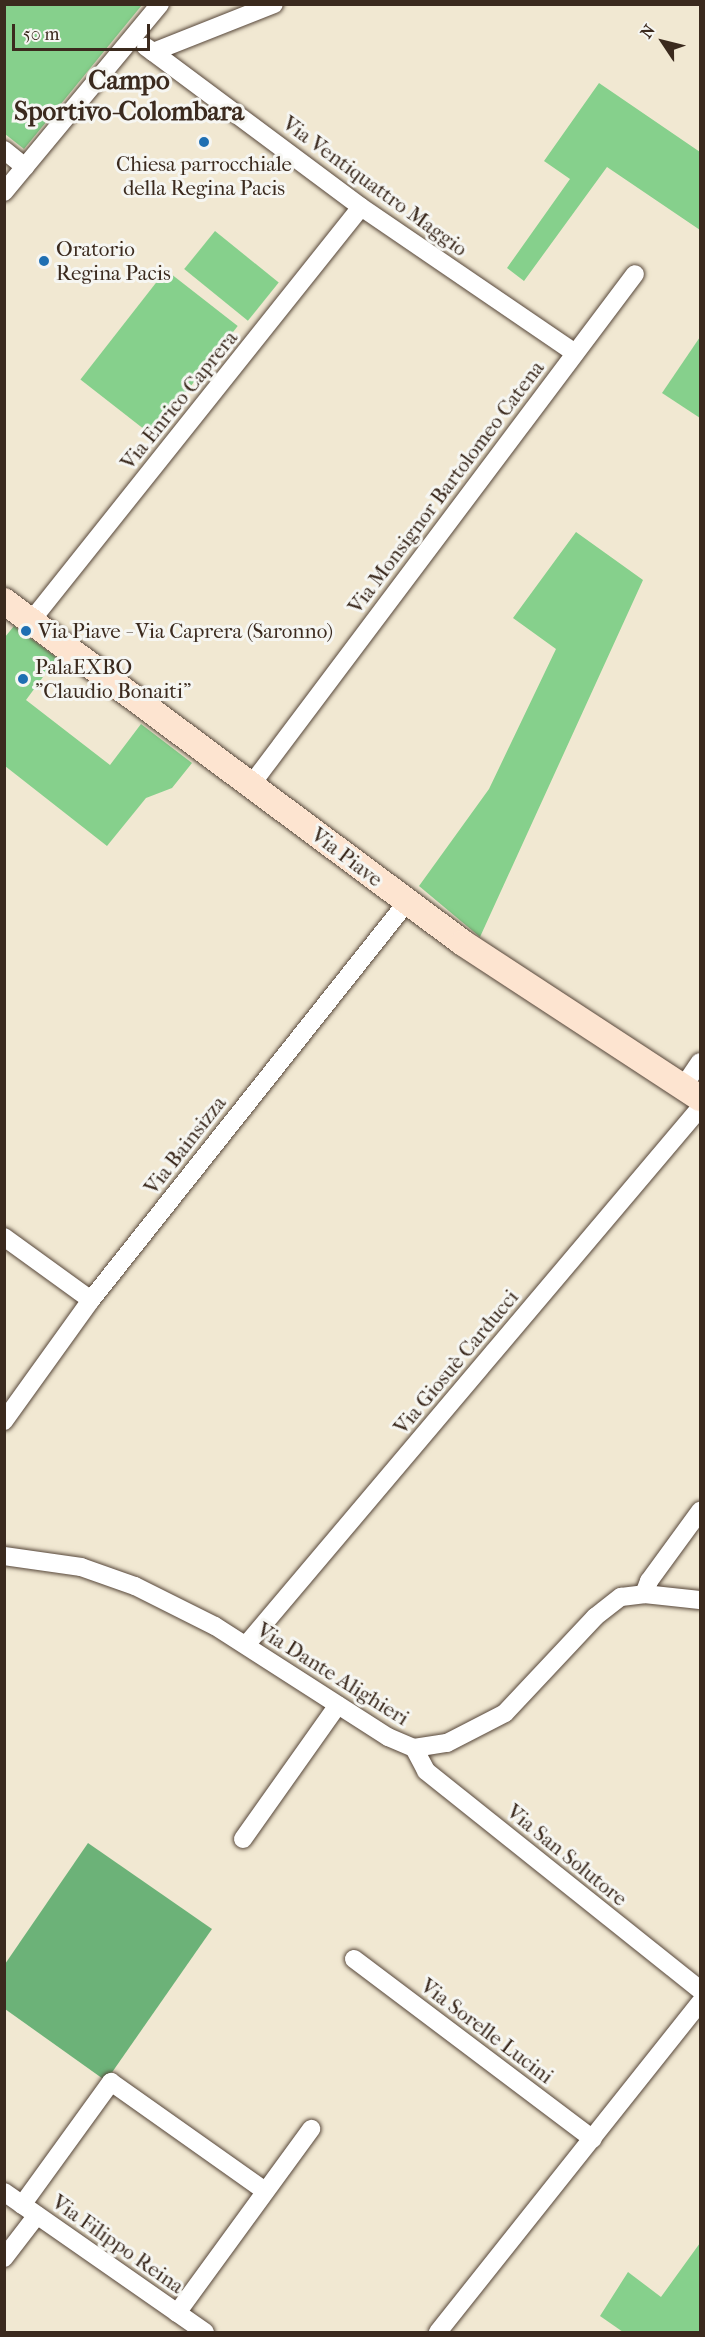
<!DOCTYPE html>
<html>
<head>
<meta charset="utf-8">
<style>
  body { margin:0 }
  #map { position:relative; width:705px; height:2337px; overflow:hidden; background:#f1e8d2; font-family:"IM FELL French Canon",serif }
  div>[style] { position:absolute }
  .green>* { inset:0; background:#86d08c; transform-origin:0 0 }
  .forest>* { inset:0; background:#6cb278 }
  .roads { filter:drop-shadow(0 0 2px #564639) drop-shadow(0 0 2px #564639) }
  .street>* { height:18px; margin:-9px; padding:0 9px; transform-origin:9px; border-radius:9px; background:#fff }
  .secondary>* { height:26px; margin:-13px; padding:0 13px; transform-origin:13px; border-radius:13px; background:#fde4d0 }
  .dots>* { width:16px; height:16px; translate:-50% -50%; box-sizing:border-box; border:3px solid #f6f6f2; border-radius:50% }
  span { translate:-50% -50%; white-space:nowrap; text-align:center; line-height:1.15; -webkit-text-stroke:6px #f6f6f2; paint-order:stroke }
  .poi-label { font-size:21px; color:#3b2a1e }
  .left { translate:0 -50%; text-align:left }
  .street-label { font-size:21px; color:#3b2a1e }
  .district-label { font-size:27px; color:#3b2a1e; font-weight:700 }
  .frame { position:absolute; inset:0; border:6px solid #3b2a1e; pointer-events:none }
  .north { position:absolute; left:633px; top:12px; width:60px; height:60px; -webkit-text-stroke:4px #f6f6f2; paint-order:stroke; rotate:305deg; font-size:16px; font-weight:700; line-height:24px; text-align:center; color:#3b2a1e }
  .north::after { content:''; display:block; margin:auto; width:21px; height:27px; background:#3b2a1e; clip-path:polygon(50% 0,100% 100%,50% 72%,0 100%) }
  .scale { position:absolute; left:12px; top:24px; width:138px; height:27px; box-sizing:border-box; border:3px solid #3b2a1e; border-top:0; padding-left:8px; font-size:18px; line-height:21px; white-space:nowrap; color:#3b2a1e; -webkit-text-stroke:4px #f6f6f2; paint-order:stroke }
</style>
</head>
<body>
<div id="map">
  <div class="green">
    <div style="clip-path:polygon(4px 5px,142px 5px,24px 149px,5px 134px)"></div>
    <div style="clip-path:polygon(599px 83px,700px 152px,700px 230px,607px 167px,524px 281px,507px 268px,570px 179px,544px 161px)"></div>
    <div style="left:215px;top:231px;width:82px;height:49px;rotate:39deg"></div>
    <div style="left:166px;top:270px;width:91px;height:139px;rotate:38deg"></div>
    <div style="clip-path:polygon(700px 337px,700px 418px,662px 393px)"></div>
    <div style="clip-path:polygon(576px 532px,643px 580px,480px 937px,419px 886px,489px 789px,556px 649px,513px 618px)"></div>
    <div style="clip-path:polygon(14px 626px,57px 658px,26px 700px,110px 765px,141px 724px,192px 763px,172px 788px,146px 798px,107px 846px,5px 766px,5px 637px)"></div>
    <div style="clip-path:polygon(700px 2243px,700px 2332px,623px 2332px,600px 2316px,628px 2272px,661px 2297px)"></div>
  </div>
  <div class="forest">
    <div style="clip-path:polygon(88px 1843px,212px 1929px,106px 2081px,5px 2009px,5px 1964px)"></div>
  </div>
  <div class="roads">
    <div class="street">
      <div style="left:146px;top:47px;width:9px;rotate:36deg"></div>
      <div style="left:153px;top:52px;width:130px;rotate:-21.6deg"></div>
      <div style="left:153px;top:52px;width:259px;rotate:36.7deg"></div>
      <div style="left:361px;top:207px;width:259px;rotate:34.3deg"></div>
      <div style="left:4px;top:150px;width:27px;rotate:39deg"></div>
      <div style="left:4px;top:192px;width:244px;rotate:-50.3deg"></div>
      <div style="left:31px;top:621px;width:529px;rotate:-51.44deg"></div>
      <div style="left:251px;top:785px;width:639px;rotate:-53.08deg"></div>
      <div style="left:683px;top:1087px;width:30px;rotate:-56deg"></div>
      <div style="left:4px;top:1237px;width:107px;rotate:35.9deg"></div>
      <div style="left:4px;top:1421px;width:149px;rotate:-54.3deg"></div>
      <div style="left:91px;top:1300px;width:508px;rotate:-51.55deg"></div>
      <div style="left:4px;top:1556px;width:78px;rotate:8.1deg"></div>
      <div style="left:81px;top:1567px;width:57px;rotate:19.4deg"></div>
      <div style="left:135px;top:1586px;width:89px;rotate:26.6deg"></div>
      <div style="left:215px;top:1626px;width:206px;rotate:32.7deg"></div>
      <div style="left:388px;top:1737px;width:28px;rotate:23deg"></div>
      <div style="left:414px;top:1748px;width:33px;rotate:-9deg"></div>
      <div style="left:447px;top:1743px;width:65px;rotate:-27.3deg"></div>
      <div style="left:505px;top:1713px;width:132px;rotate:-46.8deg"></div>
      <div style="left:595px;top:1617px;width:33px;rotate:-38deg"></div>
      <div style="left:621px;top:1597px;width:23px;rotate:-7deg"></div>
      <div style="left:644px;top:1594px;width:56px;rotate:6.1deg"></div>
      <div style="left:644px;top:1594px;width:14px;rotate:-69deg"></div>
      <div style="left:649px;top:1581px;width:87px;rotate:-53.9deg"></div>
      <div style="left:246px;top:1645px;width:703px;rotate:-49.79deg"></div>
      <div style="left:414px;top:1748px;width:26px;rotate:62deg"></div>
      <div style="left:426px;top:1771px;width:351px;rotate:38.6deg"></div>
      <div style="left:243px;top:1839px;width:164px;rotate:-54.7deg"></div>
      <div style="left:354px;top:1959px;width:299px;rotate:37deg"></div>
      <div style="left:4px;top:2192px;width:245px;rotate:34.9deg"></div>
      <div style="left:22px;top:2205px;width:152px;rotate:-54.1deg"></div>
      <div style="left:111px;top:2082px;width:189px;rotate:35.3deg"></div>
      <div style="left:4px;top:2258px;width:54px;rotate:-52.5deg"></div>
      <div style="left:177px;top:2313px;width:228px;rotate:-53.9deg"></div>
      <div style="left:438px;top:2332px;width:421px;rotate:-51.5deg"></div>
    </div>
    <div class="secondary">
      <div style="left:4px;top:601px;width:572px;rotate:36.69deg"></div>
      <div style="left:463px;top:943px;width:283px;rotate:33.2deg"></div>
    </div>
  </div>
  <div class="dots">
    <div style="left:204px;top:142px;background:#1f6fb2"></div>
    <div style="left:44px;top:261px;background:#1f6fb2"></div>
    <div style="left:26px;top:631px;background:#1f6fb2"></div>
    <div style="left:23px;top:679px;background:#1f6fb2"></div>
  </div>
  <div class="poi-label">
    <span style="left:204px;top:176px">Chiesa parrocchiale<br>della Regina Pacis</span>
    <span class="left" style="left:56px;top:261px">Oratorio<br>Regina Pacis</span>
    <span class="left" style="left:38px;top:631px">Via Piave - Via Caprera (Saronno)</span>
    <span class="left" style="left:35px;top:679px">PalaEXBO<br>"Claudio Bonaiti"</span>
  </div>
  <div class="street-label">
    <span style="left:375px;top:186px;rotate:36deg">Via Ventiquattro Maggio</span>
    <span style="left:179px;top:400px;rotate:-51deg">Via Enrico Caprera</span>
    <span style="left:446px;top:487px;rotate:-53deg">Via Monsignor Bartolomeo Catena</span>
    <span style="left:347px;top:857px;rotate:37deg">Via Piave</span>
    <span style="left:185px;top:1145px;rotate:-52deg">Via Bainsizza</span>
    <span style="left:456px;top:1362px;rotate:-50deg">Via Giosuè Carducci</span>
    <span style="left:333px;top:1674px;rotate:32deg">Via Dante Alighieri</span>
    <span style="left:567px;top:1855px;rotate:39deg">Via San Solutore</span>
    <span style="left:487px;top:2031px;rotate:37deg">Via Sorelle Lucini</span>
    <span style="left:118px;top:2244px;rotate:35deg">Via Filippo Reina</span>
  </div>
  <div class="district-label">
    <span style="left:129px;top:96px">Campo<br>Sportivo-Colombara</span>
  </div>
  <div class="frame"></div>
  <div class="north">N</div>
  <div class="scale">50 m</div>
</div>
</body>
</html>
